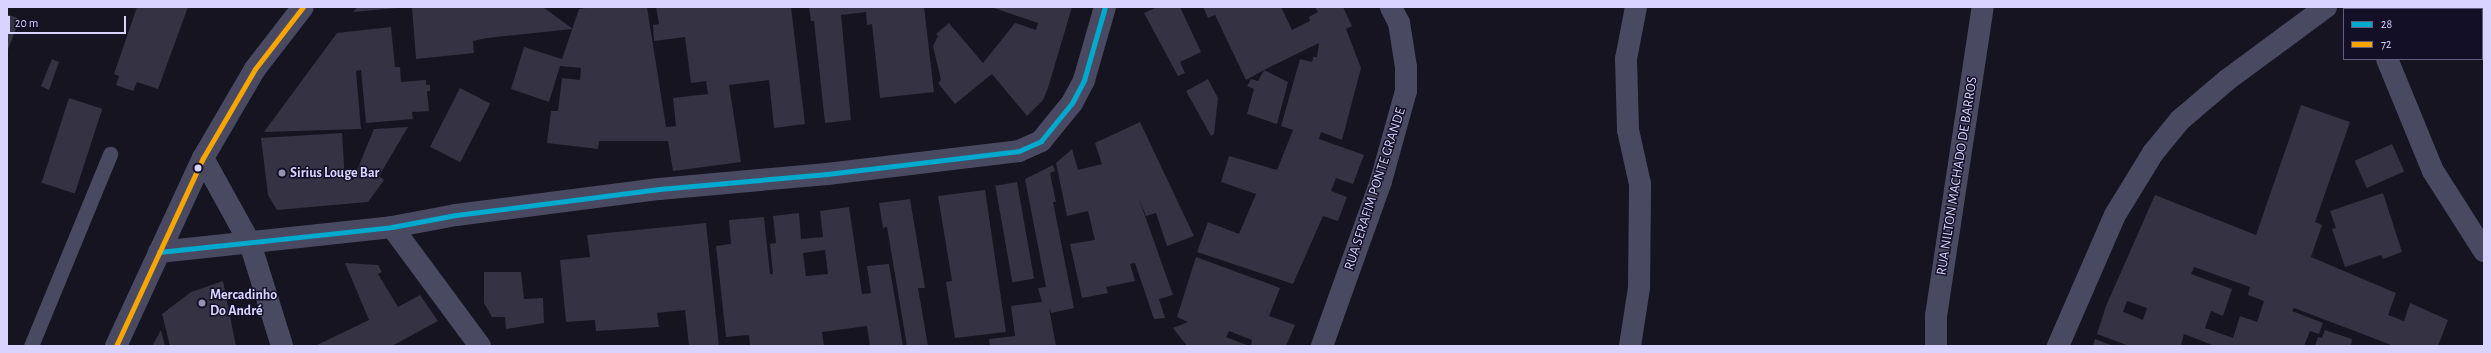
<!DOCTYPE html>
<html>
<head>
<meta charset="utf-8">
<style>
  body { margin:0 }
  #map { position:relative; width:2491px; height:353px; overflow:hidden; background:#161421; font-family:"Alegreya Sans",sans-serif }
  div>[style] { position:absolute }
  .building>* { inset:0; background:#343243; transform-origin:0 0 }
  .lane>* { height:15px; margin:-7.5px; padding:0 7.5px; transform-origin:7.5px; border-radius:7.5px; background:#4a4962 }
  .street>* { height:22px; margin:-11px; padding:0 11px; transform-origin:11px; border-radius:11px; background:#4a4962 }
  .bus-1>* { height:5px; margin:-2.5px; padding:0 2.5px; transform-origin:2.5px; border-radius:2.5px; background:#00a9ce }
  .bus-2>* { height:5px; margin:-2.5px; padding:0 2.5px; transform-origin:2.5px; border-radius:2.5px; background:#f7a600 }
  .dots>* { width:11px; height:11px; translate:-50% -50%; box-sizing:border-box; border:2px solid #130f26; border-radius:50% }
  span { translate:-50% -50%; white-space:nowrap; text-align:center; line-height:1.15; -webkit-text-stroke:3px #130f26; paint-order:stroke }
  .poi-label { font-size:14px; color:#d9d4ff; font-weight:700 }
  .left { translate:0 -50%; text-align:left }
  .street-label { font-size:14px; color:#d9d4ff }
  .frame { position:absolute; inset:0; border:8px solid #d9d4ff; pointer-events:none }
  .legend { position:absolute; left:2343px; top:8px; width:140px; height:52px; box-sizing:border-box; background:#130f26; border:1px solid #625e7d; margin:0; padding:5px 7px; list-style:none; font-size:12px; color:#d9d4ff }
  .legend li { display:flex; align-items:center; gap:8px; height:20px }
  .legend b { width:20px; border:1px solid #625e7d }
  .scale { position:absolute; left:8px; top:16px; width:118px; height:18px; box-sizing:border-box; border:2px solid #d9d4ff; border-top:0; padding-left:5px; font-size:12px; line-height:14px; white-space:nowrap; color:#d9d4ff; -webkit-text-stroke:3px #130f26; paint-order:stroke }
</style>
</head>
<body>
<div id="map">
  <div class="building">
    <div style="clip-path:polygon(137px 7px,188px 7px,158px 89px,137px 82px,133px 91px,116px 85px,119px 76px,114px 74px)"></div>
    <div style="clip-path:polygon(357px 7px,397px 7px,397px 8px,353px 12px)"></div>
    <div style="clip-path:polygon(412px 7px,543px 7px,573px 29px,487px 38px,473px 41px,474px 53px,416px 59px)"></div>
    <div style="clip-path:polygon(593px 7px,647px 7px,666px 127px,676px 126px,673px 98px,708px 94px,706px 81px,691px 83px,685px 37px,654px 41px,653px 25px,659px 24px,656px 7px,791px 7px,805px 124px,774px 128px,769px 80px,729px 85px,741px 162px,673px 171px,668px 141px,599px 141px,598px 149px,547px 143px,551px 111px,558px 111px,562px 78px,580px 80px,581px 68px,560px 66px,549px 102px,511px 89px,524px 47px,562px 59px,579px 9px)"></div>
    <div style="clip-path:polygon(809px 7px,924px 7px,934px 92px,880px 98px,872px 24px,867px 25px,866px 12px,841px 15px,851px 120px,825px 123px,814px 21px,811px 21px)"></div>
    <div style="clip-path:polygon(991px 7px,1072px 7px,1048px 88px,1043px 100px,1027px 116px,992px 74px,955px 104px,938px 83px,941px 80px,933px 46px,938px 36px,936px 34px,949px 23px,983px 63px,1015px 23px,1036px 30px,1038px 23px)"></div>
    <div style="clip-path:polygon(1157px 7px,1180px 7px,1201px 52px,1180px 62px,1185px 73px,1178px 76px,1144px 13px)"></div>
    <div style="clip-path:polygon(1203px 7px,1281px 7px,1292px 30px,1310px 21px,1309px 17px,1318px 12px,1315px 7px,1343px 7px,1352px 26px,1346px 29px,1361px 68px,1342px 140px,1321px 132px,1319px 139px,1364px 155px,1353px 184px,1336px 178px,1331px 191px,1347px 197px,1338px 221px,1323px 216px,1293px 284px,1197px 252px,1208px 222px,1239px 234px,1256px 194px,1221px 182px,1229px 156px,1277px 170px,1293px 130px,1281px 126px,1300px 59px,1312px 62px,1313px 57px,1317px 57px,1319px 43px,1264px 70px,1288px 82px,1277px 124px,1247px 114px,1254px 89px,1247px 86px,1251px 79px,1258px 81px,1264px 70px,1246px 80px,1215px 15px,1208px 18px)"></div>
    <div style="clip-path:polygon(7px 14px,20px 19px,7px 52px)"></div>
    <div style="clip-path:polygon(391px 27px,395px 67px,400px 67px,401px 82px,426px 80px,426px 85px,430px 85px,430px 91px,427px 91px,429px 111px,412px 112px,413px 119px,366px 123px,361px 70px,356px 71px,361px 129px,264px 132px,337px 33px)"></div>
    <div style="clip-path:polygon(52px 59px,59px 62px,49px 90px,41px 86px)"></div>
    <div style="clip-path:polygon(1208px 79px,1218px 98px,1214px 134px,1211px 136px,1186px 91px)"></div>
    <div style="left:460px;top:88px;width:34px;height:66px;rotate:27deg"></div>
    <div style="left:69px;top:98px;width:35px;height:89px;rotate:18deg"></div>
    <div style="clip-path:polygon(evenodd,2301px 105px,2350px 122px,2315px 222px,2322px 225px,2311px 257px,2396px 293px,2388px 315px,2404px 321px,2410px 303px,2448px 320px,2438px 346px,2394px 346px,2294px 308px,2292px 311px,2323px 323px,2319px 334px,2310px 331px,2304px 346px,2215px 346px,2184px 334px,2181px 345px,2184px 346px,2129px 346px,2097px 334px,2106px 306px,2155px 195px,2256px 235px,2301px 105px,2194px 267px,2250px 287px,2248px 295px,2264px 301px,2257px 322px,2240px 316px,2233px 338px,2205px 328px,2211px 311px,2223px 316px,2232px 289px,2191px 274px,2194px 267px,2301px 105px,2127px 301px,2147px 308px,2143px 320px,2123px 312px,2127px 301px)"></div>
    <div style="clip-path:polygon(1140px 122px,1194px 236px,1167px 246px,1156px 213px,1146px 216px,1139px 199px,1173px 295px,1159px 299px,1165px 318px,1154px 319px,1135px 263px,1130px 264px,1135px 281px,1106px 287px,1108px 293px,1082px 298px,1070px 244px,1095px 240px,1088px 211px,1067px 216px,1056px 163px,1072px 149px,1078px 170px,1102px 164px,1095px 143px)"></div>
    <div style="clip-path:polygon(408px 127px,379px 176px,384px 180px,368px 202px,277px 210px,268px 195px,261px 138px,342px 133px,345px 180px,353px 180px,374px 129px)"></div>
    <div style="left:2392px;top:144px;width:30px;height:41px;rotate:66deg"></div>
    <div style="clip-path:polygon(1053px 165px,1055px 171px,1050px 173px,1056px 202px,1053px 202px,1074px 308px,1051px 313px,1049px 308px,1056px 346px,990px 346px,989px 339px,1015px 336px,1011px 306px,1042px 302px,1038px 288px,1046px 287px,1025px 179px)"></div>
    <div style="left:1017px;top:182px;width:98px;height:22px;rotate:80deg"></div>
    <div style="clip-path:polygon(985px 190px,1006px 332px,955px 338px,946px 282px,952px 281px,938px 196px)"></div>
    <div style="clip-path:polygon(2383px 193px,2402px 252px,2383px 259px,2381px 255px,2345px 267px,2332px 229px,2336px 228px,2330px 211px)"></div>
    <div style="clip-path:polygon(910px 199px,925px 288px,918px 288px,928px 346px,907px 346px,887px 227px,883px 228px,879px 203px)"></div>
    <div style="clip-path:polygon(evenodd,849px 207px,862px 294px,871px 293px,867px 266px,889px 264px,903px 346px,870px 346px,867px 326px,822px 332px,824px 346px,750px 346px,749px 335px,726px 337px,716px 246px,731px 244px,729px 220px,764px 217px,770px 274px,773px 274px,770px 244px,776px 243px,773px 216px,799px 213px,801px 239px,823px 237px,820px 211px,849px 207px,825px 250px,828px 274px,806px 276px,803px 253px,825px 250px)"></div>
    <div style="clip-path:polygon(706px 223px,719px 346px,689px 346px,685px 310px,657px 313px,659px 327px,596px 331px,595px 320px,566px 322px,560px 260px,590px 257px,587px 235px)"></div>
    <div style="clip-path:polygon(1196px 257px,1280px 288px,1269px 316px,1295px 325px,1286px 346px,1251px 346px,1252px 340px,1229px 331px,1226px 337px,1249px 346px,1187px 346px,1173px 328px,1188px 322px,1177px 317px)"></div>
    <div style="clip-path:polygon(345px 263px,378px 265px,382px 272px,378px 274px,398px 307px,420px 295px,438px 321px,392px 346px,315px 346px,369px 320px)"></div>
    <div style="clip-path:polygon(484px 272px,521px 272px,524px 299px,543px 298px,544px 323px,506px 329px,505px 317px,492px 317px,484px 303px)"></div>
    <div style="clip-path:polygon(223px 281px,236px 346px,170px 346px,162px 314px,191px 292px)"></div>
    <div style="clip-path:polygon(161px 330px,165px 346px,152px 346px)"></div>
    <div style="clip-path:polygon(2325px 330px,2352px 339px,2351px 346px,2315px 346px,2318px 337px,2322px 338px)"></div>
    <div style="clip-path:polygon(2095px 339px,2113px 346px,2093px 346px)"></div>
  </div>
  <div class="lane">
    <div style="left:31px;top:346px;width:208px;rotate:-67.6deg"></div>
  </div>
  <div class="street">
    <div style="left:2373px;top:7px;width:2px;rotate:90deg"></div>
    <div style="left:2387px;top:59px;width:121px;rotate:67.7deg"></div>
    <div style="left:2433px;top:171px;width:95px;rotate:57.5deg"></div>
    <div style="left:203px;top:158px;width:97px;rotate:61.1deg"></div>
    <div style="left:250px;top:243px;width:108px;rotate:72.7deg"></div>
    <div style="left:392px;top:227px;width:148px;rotate:53.5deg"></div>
    <div style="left:159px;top:252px;width:234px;rotate:-6.1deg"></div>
    <div style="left:392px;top:227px;width:65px;rotate:-10.6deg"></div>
    <div style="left:456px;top:215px;width:205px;rotate:-7.3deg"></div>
    <div style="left:659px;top:189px;width:169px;rotate:-5.1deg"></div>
    <div style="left:827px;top:174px;width:193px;rotate:-6.8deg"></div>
    <div style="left:1019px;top:151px;width:24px;rotate:-24deg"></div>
    <div style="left:1041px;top:141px;width:49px;rotate:-50.8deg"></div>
    <div style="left:1072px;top:103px;width:26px;rotate:-62deg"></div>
    <div style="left:1084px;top:80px;width:76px;rotate:-74deg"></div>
    <div style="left:116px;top:346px;width:207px;rotate:-65.2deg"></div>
    <div style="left:203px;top:158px;width:103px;rotate:-59.7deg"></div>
    <div style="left:255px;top:69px;width:78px;rotate:-52.3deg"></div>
    <div style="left:1322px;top:346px;width:175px;rotate:-70.3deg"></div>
    <div style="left:1381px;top:181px;width:93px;rotate:-74.5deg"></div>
    <div style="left:1406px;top:91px;width:24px;rotate:-90deg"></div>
    <div style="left:1406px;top:67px;width:45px;rotate:-99deg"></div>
    <div style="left:1399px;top:23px;width:18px;rotate:-117deg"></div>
    <div style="left:1630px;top:346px;width:59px;rotate:-81.2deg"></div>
    <div style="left:1639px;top:288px;width:104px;rotate:-89.4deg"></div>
    <div style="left:1640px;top:184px;width:55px;rotate:-102.5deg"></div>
    <div style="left:1628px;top:130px;width:71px;rotate:-91.6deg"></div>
    <div style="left:1626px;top:59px;width:53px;rotate:-79.1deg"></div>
    <div style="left:1936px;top:346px;width:30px;rotate:-90deg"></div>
    <div style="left:1936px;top:316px;width:313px;rotate:-81.4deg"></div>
    <div style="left:2058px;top:346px;width:143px;rotate:-66.5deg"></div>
    <div style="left:2115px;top:215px;width:73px;rotate:-58.5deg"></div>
    <div style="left:2153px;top:153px;width:43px;rotate:-50.7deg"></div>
    <div style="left:2180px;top:120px;width:62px;rotate:-40.4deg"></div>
    <div style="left:2227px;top:80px;width:123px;rotate:-36.4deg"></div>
  </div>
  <div class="bus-1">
    <div style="left:159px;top:252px;width:234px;rotate:-6.1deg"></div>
    <div style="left:392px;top:227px;width:65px;rotate:-10.6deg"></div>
    <div style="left:456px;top:215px;width:205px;rotate:-7.3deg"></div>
    <div style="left:659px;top:189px;width:169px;rotate:-5.1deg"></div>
    <div style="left:827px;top:174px;width:193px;rotate:-6.8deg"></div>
    <div style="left:1019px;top:151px;width:24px;rotate:-24deg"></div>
    <div style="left:1041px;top:141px;width:49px;rotate:-50.8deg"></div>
    <div style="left:1072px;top:103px;width:26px;rotate:-62deg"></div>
    <div style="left:1084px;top:80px;width:76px;rotate:-74deg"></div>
  </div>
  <div class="bus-2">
    <div style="left:116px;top:346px;width:207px;rotate:-65.2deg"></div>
    <div style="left:203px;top:158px;width:103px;rotate:-59.7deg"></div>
    <div style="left:255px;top:69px;width:78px;rotate:-52.3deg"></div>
  </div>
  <div class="dots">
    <div style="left:198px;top:168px;background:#d9d4ff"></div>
    <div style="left:282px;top:173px;background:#9591b1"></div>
    <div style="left:202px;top:303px;background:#9591b1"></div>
  </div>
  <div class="poi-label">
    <span class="left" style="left:290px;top:173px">Sirius Louge Bar</span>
    <span class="left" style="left:210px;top:303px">Mercadinho<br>Do André</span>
  </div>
  <div class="street-label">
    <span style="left:1957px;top:176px;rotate:-81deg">RUA NILTON MACHADO DE BARROS</span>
    <span style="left:1375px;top:189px;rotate:-72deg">RUA SERAFIM PONTE GRANDE</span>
  </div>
  <div class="frame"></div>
  <ul class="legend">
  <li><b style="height:5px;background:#00a9ce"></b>28</li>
  <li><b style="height:5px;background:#f7a600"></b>72</li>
  </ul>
  <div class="scale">20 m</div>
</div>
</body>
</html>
